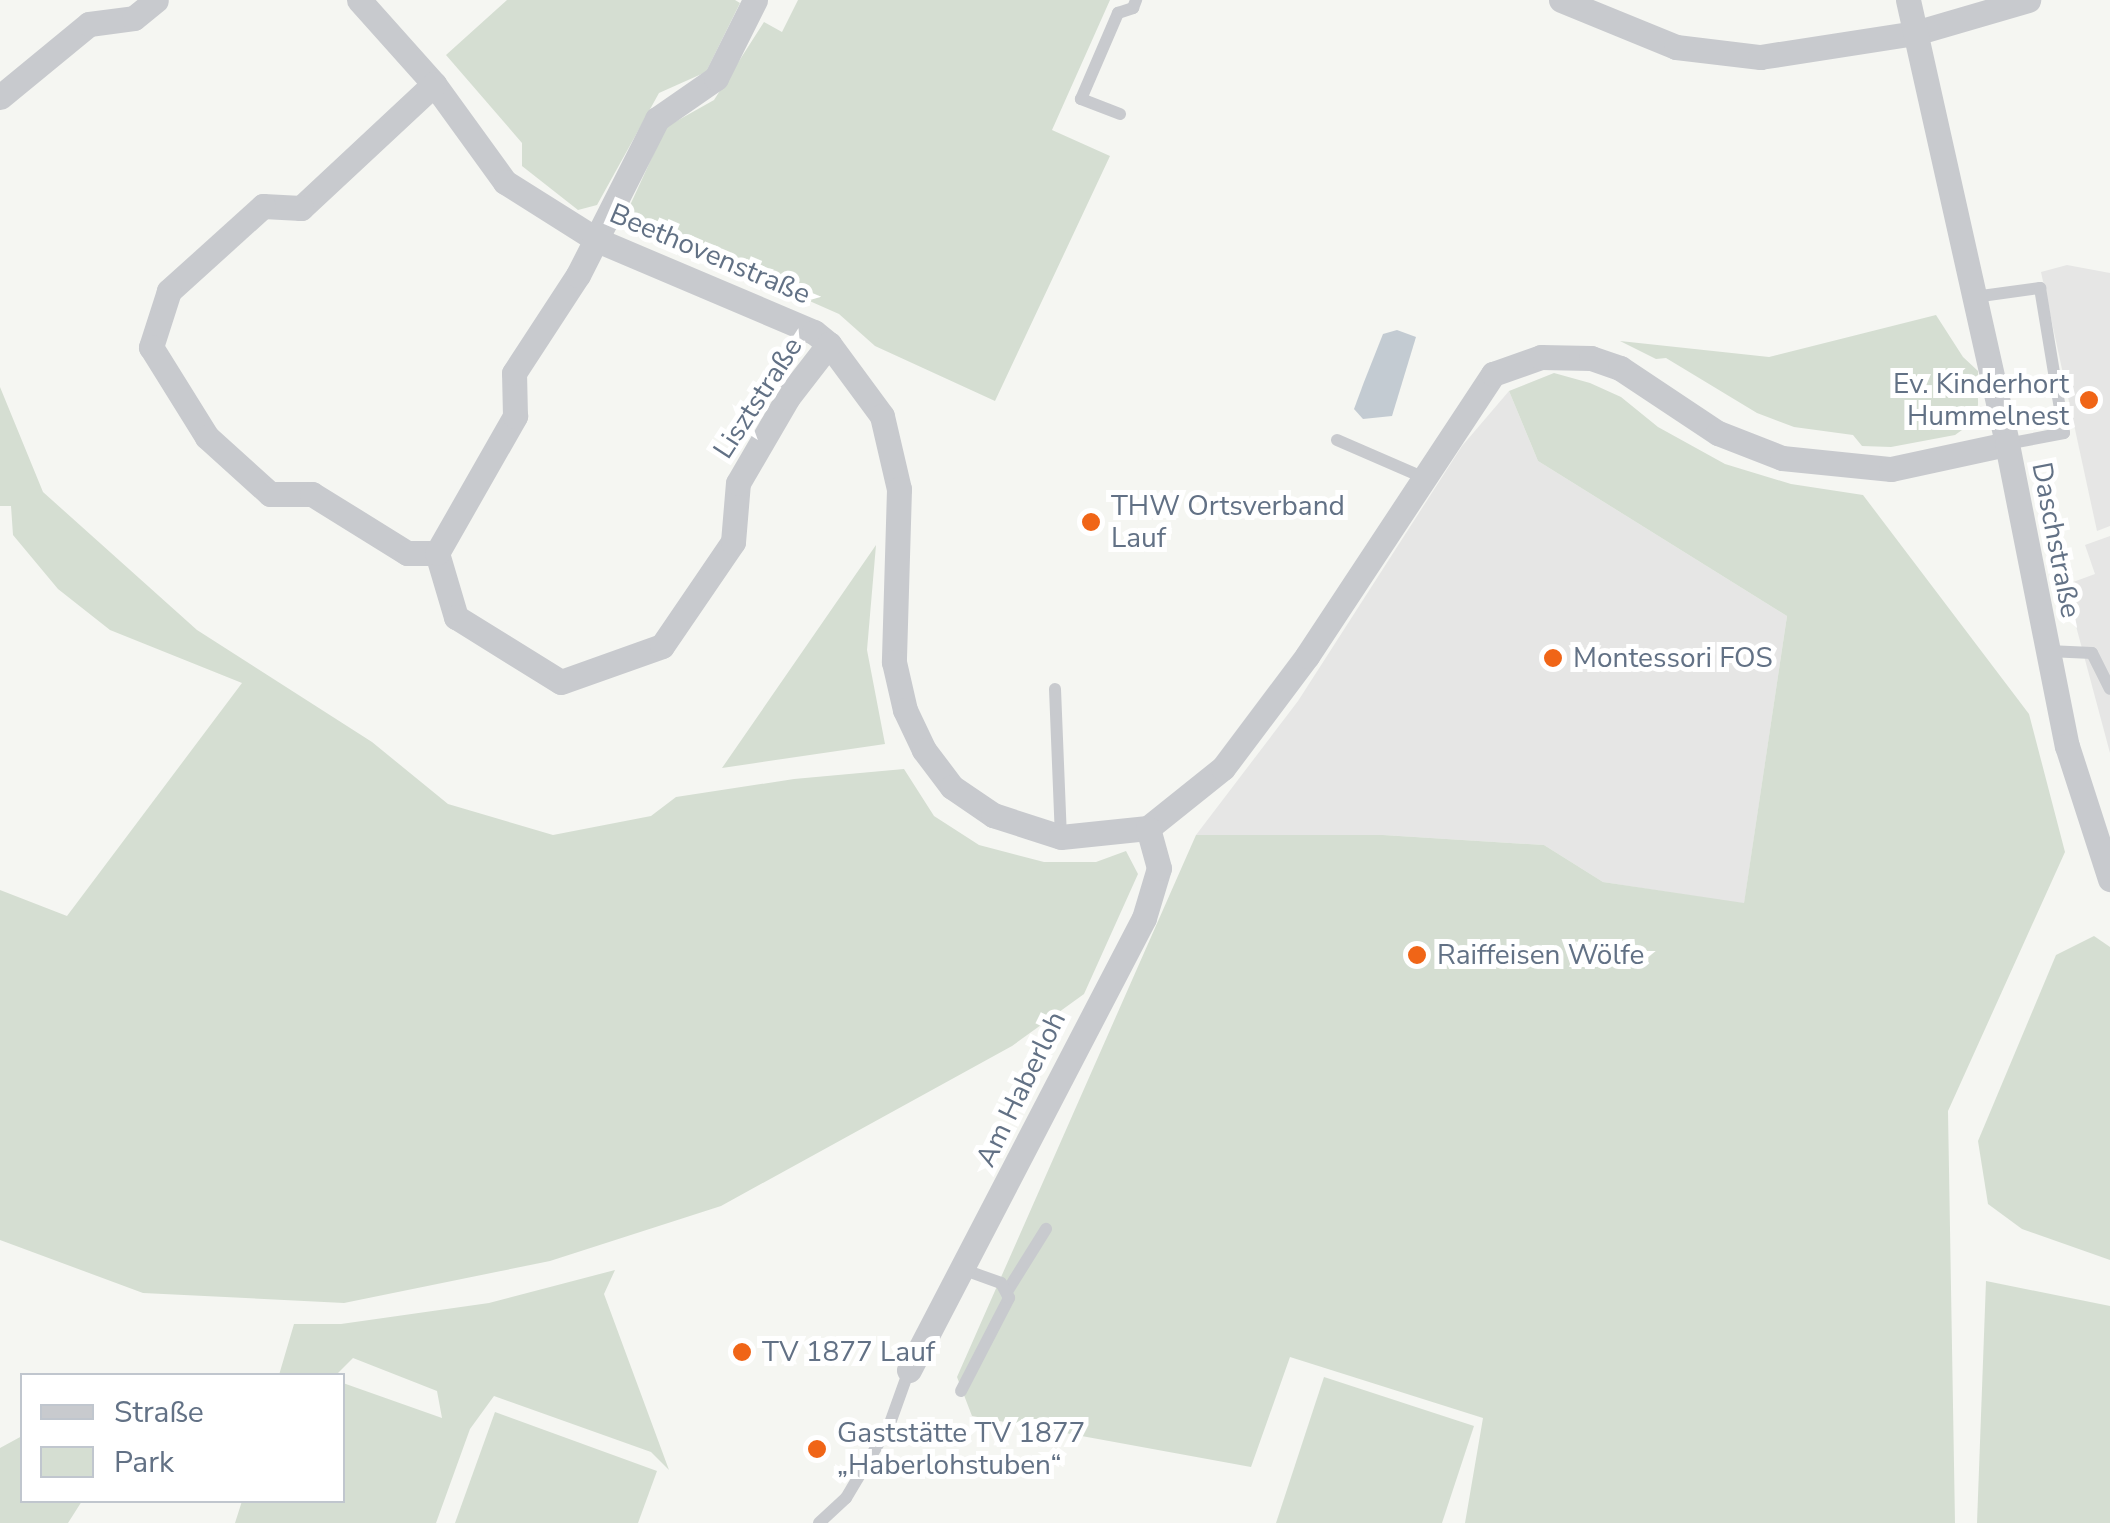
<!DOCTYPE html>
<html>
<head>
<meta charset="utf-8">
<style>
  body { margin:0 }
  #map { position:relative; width:2110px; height:1523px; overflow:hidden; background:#f5f6f2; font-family:"Nunito Sans",sans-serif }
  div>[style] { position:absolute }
  .built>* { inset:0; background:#e6e6e5 }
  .green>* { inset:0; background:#d5ded2 }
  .water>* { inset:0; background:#c3cbd2 }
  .service>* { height:12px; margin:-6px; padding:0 6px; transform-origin:6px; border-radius:6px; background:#c8cace }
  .minor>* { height:25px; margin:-12.5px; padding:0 12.5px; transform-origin:12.5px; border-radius:12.5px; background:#c8cace }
  .dots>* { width:28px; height:28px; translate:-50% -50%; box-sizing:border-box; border:5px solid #fff; border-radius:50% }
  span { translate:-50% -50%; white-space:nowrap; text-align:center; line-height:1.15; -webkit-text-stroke:10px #fff; paint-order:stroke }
  .street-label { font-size:28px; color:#627185 }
  .poi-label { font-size:28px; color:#627185 }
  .right { translate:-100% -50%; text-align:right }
  .left { translate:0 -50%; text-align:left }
  .legend { position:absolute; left:20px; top:1373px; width:325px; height:130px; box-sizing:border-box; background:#fff; border:2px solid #c0c6ce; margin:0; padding:12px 18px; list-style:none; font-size:30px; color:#627185 }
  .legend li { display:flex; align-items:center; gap:20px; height:50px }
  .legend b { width:50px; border:2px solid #c0c6ce }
</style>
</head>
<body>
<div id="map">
  <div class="built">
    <div style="clip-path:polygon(2067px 265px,2110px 273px,2110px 526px,2097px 531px,2041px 272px)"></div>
    <div style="clip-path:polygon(1509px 391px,1538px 461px,1787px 616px,1744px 904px,1603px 882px,1544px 845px,1383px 835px,1196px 835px,1298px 701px,1462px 446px)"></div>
    <div style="clip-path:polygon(2110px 536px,2110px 753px,2065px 585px,2095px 574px,2085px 545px)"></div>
  </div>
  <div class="green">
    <div style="clip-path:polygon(507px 0,735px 0,740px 3px,706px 72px,659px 93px,597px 205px,578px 210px,522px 166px,522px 143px,446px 55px)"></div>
    <div style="clip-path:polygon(798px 0,1110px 0,1052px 130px,1110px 156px,995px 401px,875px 346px,839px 314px,660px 235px,645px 241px,628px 230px,626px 214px,666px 127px,714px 100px,764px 22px,782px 32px)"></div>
    <div style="clip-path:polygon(1936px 315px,1963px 357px,1978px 371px,1978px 405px,1969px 425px,1955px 435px,1891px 447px,1862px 446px,1853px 435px,1794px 427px,1757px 413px,1666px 358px,1656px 359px,1620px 341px,1769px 357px)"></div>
    <div style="clip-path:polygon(1554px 373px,1590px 383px,1621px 397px,1658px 427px,1725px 464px,1791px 484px,1863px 495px,2029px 714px,2065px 852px,1948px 1111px,1955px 1523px,1465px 1523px,1483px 1418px,1290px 1357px,1251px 1467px,972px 1416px,957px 1377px,1196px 835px,1383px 835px,1544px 845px,1603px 882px,1744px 903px,1787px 616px,1538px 461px,1509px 391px)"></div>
    <div style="clip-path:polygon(0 387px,43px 492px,197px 630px,372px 742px,448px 804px,553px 835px,651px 816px,676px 797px,794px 779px,904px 769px,934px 816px,979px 845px,1044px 862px,1096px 862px,1126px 851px,1138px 874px,1084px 994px,1012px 1046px,721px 1206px,550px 1261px,344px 1303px,143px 1293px,0 1240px,0 890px,67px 916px,242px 683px,110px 630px,58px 589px,13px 535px,11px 506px,0 506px)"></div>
    <div style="clip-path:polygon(876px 545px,867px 650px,885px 744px,722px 768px)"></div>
    <div style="clip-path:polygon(2094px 936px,2110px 947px,2110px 1260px,2022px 1229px,1988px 1204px,1978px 1141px,2056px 955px)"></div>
    <div style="clip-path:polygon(615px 1270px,604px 1294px,669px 1470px,651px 1452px,494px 1396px,470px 1429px,436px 1523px,235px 1523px,242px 1501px,342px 1500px,343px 1383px,442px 1418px,437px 1391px,353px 1358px,336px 1375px,279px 1375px,294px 1324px,341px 1324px,489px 1303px)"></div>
    <div style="clip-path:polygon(1986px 1281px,2110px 1306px,2110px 1523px,1977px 1523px)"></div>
    <div style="clip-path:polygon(1324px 1377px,1474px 1426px,1442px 1523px,1276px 1523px)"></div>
    <div style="clip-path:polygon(495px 1412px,657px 1471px,638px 1523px,455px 1523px)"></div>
    <div style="clip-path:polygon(22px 1436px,22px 1500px,82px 1501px,68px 1523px,0 1523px,0 1448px)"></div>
  </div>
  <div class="water">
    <div style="clip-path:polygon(1397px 330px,1416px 337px,1392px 416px,1363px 419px,1354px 409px,1364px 382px,1383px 334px)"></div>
  </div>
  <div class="service">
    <div style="left:1120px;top:114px;width:42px;rotate:-159deg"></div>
    <div style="left:1081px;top:99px;width:94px;rotate:-66.7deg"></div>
    <div style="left:1118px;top:13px;width:16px;rotate:-18deg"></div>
    <div style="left:1133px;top:8px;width:9px;rotate:-69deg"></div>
    <div style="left:1974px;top:297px;width:67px;rotate:-7.8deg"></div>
    <div style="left:2040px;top:288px;width:147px;rotate:80.6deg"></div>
    <div style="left:2064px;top:433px;width:58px;rotate:169.1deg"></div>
    <div style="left:1337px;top:440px;width:93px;rotate:23.5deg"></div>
    <div style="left:2048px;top:651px;width:44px;rotate:2.6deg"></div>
    <div style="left:2092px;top:653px;width:40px;rotate:63.4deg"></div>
    <div style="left:1055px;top:689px;width:148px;rotate:87.7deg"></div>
    <div style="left:1008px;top:1290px;width:72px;rotate:-58.1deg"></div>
    <div style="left:961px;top:1391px;width:105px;rotate:-62.7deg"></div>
    <div style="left:1009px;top:1298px;width:17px;rotate:-118deg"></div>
    <div style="left:1001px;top:1283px;width:41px;rotate:-160.3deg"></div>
    <div style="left:819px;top:1523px;width:37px;rotate:-43deg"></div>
    <div style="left:846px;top:1498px;width:84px;rotate:-59.2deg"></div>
    <div style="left:889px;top:1426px;width:59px;rotate:-70.3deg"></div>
  </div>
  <div class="minor">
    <div style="left:359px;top:0;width:113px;rotate:48.2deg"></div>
    <div style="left:434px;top:84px;width:121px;rotate:54.1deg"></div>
    <div style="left:505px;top:182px;width:109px;rotate:32.2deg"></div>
    <div style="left:597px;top:240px;width:236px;rotate:23deg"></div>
    <div style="left:814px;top:332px;width:19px;rotate:39deg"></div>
    <div style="left:829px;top:344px;width:89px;rotate:53.6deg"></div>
    <div style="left:882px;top:416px;width:75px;rotate:76.9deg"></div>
    <div style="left:899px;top:489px;width:173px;rotate:91.7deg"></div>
    <div style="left:894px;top:662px;width:49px;rotate:77.1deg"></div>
    <div style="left:905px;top:710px;width:44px;rotate:64.6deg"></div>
    <div style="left:924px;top:750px;width:46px;rotate:52.9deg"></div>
    <div style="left:952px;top:787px;width:50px;rotate:34.3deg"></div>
    <div style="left:993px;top:815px;width:71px;rotate:17.9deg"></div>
    <div style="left:1061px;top:837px;width:87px;rotate:-5.9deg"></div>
    <div style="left:1148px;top:828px;width:96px;rotate:-38.7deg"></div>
    <div style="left:1223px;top:768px;width:140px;rotate:-53.1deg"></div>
    <div style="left:1307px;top:656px;width:338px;rotate:-56.6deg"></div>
    <div style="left:1493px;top:374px;width:51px;rotate:-19.5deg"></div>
    <div style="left:1541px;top:357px;width:50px;rotate:1.1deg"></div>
    <div style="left:1591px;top:358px;width:31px;rotate:19deg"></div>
    <div style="left:1620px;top:368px;width:118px;rotate:33.6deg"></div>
    <div style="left:1718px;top:433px;width:69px;rotate:21.3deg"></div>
    <div style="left:1782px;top:458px;width:110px;rotate:5.8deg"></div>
    <div style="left:1891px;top:469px;width:119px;rotate:-12.2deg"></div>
    <div style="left:1561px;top:0;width:124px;rotate:22.2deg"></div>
    <div style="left:1676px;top:47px;width:85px;rotate:6.8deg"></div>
    <div style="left:1760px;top:57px;width:157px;rotate:-8.8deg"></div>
    <div style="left:1915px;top:33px;width:118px;rotate:-16.3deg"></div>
    <div style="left:1908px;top:0;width:455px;rotate:77.4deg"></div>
    <div style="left:2007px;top:444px;width:308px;rotate:78.8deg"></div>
    <div style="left:2067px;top:746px;width:140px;rotate:72.1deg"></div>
    <div style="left:434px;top:84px;width:182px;rotate:137deg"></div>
    <div style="left:301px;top:208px;width:38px;rotate:-177deg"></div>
    <div style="left:263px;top:206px;width:127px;rotate:137.9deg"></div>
    <div style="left:169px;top:291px;width:59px;rotate:107.8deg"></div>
    <div style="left:151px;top:347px;width:106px;rotate:58.1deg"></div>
    <div style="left:207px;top:437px;width:85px;rotate:42.1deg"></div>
    <div style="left:270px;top:494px;width:42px"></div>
    <div style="left:312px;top:494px;width:112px;rotate:31.8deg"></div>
    <div style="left:407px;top:553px;width:30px"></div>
    <div style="left:437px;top:553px;width:67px;rotate:73.5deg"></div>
    <div style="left:456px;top:617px;width:123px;rotate:31.8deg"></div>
    <div style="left:561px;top:682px;width:107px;rotate:-19.6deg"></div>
    <div style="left:662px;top:646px;width:126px;rotate:-55.7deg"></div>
    <div style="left:733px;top:542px;width:59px;rotate:-85.2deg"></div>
    <div style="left:738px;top:483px;width:99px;rotate:-59.8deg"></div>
    <div style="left:788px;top:397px;width:67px;rotate:-52.3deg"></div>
    <div style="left:0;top:97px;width:115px;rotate:-39.4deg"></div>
    <div style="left:89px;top:24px;width:45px;rotate:-7.6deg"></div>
    <div style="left:134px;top:18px;width:28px;rotate:-39deg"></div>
    <div style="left:437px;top:553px;width:158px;rotate:-60.3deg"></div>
    <div style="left:515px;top:416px;width:43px;rotate:-91.3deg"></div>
    <div style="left:514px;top:373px;width:117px;rotate:-56.9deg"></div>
    <div style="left:578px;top:275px;width:175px;rotate:-63.1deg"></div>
    <div style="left:657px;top:119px;width:72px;rotate:-34.8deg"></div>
    <div style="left:716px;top:78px;width:87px;rotate:-63.4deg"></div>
    <div style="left:909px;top:1370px;width:509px;rotate:-62.53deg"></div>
    <div style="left:1144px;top:918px;width:52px;rotate:-73.3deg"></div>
    <div style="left:1159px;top:868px;width:41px;rotate:-105.4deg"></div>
  </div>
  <div class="dots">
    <div style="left:2089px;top:400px;background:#f06517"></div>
    <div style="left:1091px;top:522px;background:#f06517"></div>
    <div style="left:1553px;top:658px;background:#f06517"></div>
    <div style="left:1417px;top:955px;background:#f06517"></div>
    <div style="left:742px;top:1352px;background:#f06517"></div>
    <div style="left:817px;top:1449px;background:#f06517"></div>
  </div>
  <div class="street-label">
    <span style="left:710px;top:254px;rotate:23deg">Beethovenstraße</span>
    <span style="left:758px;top:398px;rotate:-57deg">Lisztstraße</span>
    <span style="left:2056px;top:540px;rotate:79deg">Daschstraße</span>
    <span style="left:1021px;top:1089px;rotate:-64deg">Am Haberloh</span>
  </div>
  <div class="poi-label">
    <span class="right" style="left:2069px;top:400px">Ev. Kinderhort<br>Hummelnest</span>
    <span class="left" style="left:1111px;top:522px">THW Ortsverband<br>Lauf</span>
    <span class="left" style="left:1573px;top:658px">Montessori FOS</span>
    <span class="left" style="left:1437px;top:955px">Raiffeisen Wölfe</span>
    <span class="left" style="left:762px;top:1352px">TV 1877 Lauf</span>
    <span class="left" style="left:837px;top:1449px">Gaststätte TV 1877<br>„Haberlohstuben“</span>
  </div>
  <ul class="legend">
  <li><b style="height:12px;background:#c8cace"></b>Straße</li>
  <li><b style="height:28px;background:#d5ded2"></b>Park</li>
  </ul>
</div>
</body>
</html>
